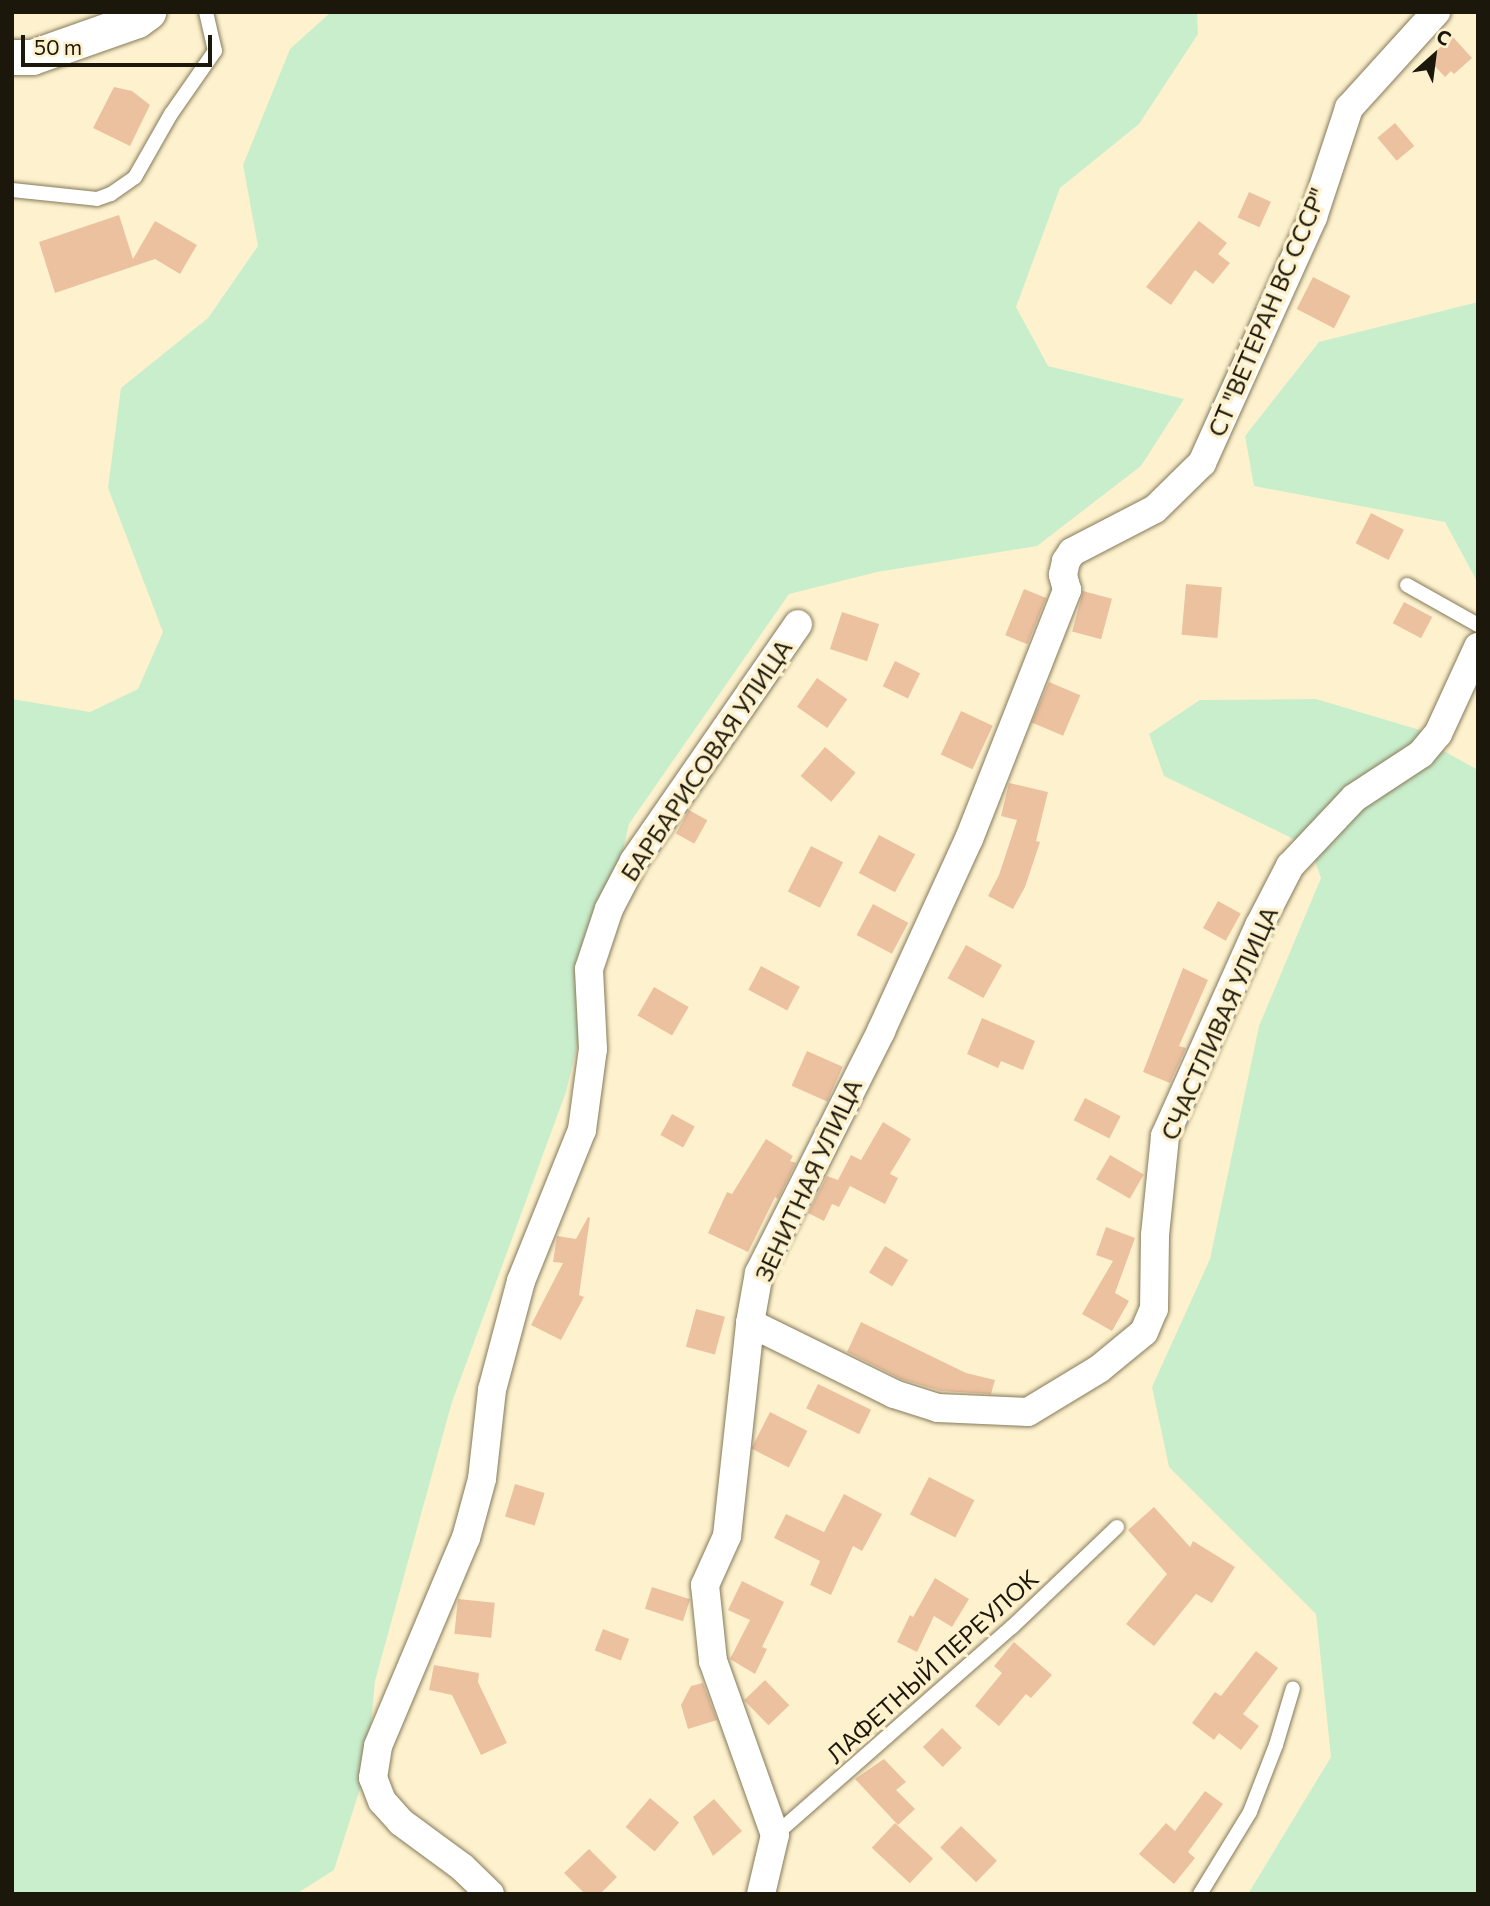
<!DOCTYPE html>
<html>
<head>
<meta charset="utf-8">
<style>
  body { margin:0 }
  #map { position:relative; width:1490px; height:1906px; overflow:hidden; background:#fef2ce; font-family:Commissioner,sans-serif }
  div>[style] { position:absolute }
  .green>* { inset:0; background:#c9eecc }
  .building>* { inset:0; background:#ecc1a0; transform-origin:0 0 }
  .roads { filter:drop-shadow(0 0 2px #857a5a) drop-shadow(0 0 2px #857a5a) }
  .service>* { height:14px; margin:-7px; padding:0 7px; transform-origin:7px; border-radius:7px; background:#fff }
  .minor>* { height:28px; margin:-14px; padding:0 14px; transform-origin:14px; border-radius:14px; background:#fff }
  .tertiary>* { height:35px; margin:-17.5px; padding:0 17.5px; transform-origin:17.5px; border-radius:17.5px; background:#fff }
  span { translate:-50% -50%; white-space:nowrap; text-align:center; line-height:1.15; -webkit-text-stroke:7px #fef2ce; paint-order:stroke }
  .street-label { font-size:24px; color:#1b170a }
  .frame { position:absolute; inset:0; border:14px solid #1b170a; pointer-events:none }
  .north { position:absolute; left:1399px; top:21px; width:70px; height:70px; -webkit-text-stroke:5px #fef2ce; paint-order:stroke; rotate:28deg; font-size:19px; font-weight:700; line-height:28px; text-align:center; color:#1b170a }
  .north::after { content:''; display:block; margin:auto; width:24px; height:32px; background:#1b170a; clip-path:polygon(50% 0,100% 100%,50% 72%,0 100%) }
  .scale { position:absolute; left:21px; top:35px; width:191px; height:32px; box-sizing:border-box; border:4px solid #1b170a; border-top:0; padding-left:9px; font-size:21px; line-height:24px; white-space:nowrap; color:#1b170a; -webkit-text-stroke:5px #fef2ce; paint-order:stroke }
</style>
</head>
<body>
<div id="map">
  <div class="green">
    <div style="clip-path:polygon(331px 12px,1197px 12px,1198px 34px,1139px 124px,1060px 188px,1016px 307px,1048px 366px,1184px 399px,1141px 466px,1037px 546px,877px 572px,789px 594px,629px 824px,566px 1092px,452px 1402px,375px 1681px,367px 1767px,334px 1870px,296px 1894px,12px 1894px,12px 699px,90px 712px,138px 689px,163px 632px,108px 488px,121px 388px,208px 318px,258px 246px,243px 165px,290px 49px)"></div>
    <div style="clip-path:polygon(1478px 302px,1478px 583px,1445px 522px,1254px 486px,1245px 436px,1319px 342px)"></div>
    <div style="clip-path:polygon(1316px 699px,1420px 730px,1442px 750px,1478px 770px,1478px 1894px,1248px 1894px,1331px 1757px,1316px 1614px,1169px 1467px,1152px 1387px,1210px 1259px,1259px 1026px,1321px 878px,1310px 847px,1164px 776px,1149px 734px,1200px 700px)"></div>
  </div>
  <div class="building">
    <div style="clip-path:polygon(1452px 36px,1472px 58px,1454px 74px,1451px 71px,1445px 77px,1428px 59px)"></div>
    <div style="clip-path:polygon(114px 87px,132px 91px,150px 105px,130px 146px,93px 128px)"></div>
    <div style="left:1395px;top:123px;width:30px;height:23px;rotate:50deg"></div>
    <div style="left:1249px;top:192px;width:24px;height:28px;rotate:24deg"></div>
    <div style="clip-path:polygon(119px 215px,133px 259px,155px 221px,197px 245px,180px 274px,155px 259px,55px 293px,39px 242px)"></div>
    <div style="clip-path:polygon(1199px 221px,1227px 243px,1218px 254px,1230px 263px,1213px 284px,1195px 270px,1171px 305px,1146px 287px)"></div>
    <div style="left:1313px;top:277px;width:42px;height:36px;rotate:27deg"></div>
    <div style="left:1371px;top:513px;width:37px;height:34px;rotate:27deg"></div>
    <div style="left:1186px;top:584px;width:36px;height:51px;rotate:5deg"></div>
    <div style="left:1024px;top:589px;width:24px;height:50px;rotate:22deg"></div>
    <div style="left:1083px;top:591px;width:30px;height:42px;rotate:15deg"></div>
    <div style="left:1404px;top:602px;width:32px;height:24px;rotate:28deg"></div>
    <div style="left:842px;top:612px;width:39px;height:39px;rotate:18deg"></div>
    <div style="left:895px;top:661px;width:28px;height:28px;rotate:26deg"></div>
    <div style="left:817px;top:678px;width:37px;height:35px;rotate:35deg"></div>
    <div style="left:1049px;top:682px;width:34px;height:44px;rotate:23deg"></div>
    <div style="left:961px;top:711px;width:35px;height:48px;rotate:25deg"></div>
    <div style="left:825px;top:747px;width:40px;height:38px;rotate:40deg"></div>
    <div style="clip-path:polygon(1009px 783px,1048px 792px,1036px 841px,1040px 842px,1025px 887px,1013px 909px,988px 896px,999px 875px,1017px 820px,1001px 816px)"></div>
    <div style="left:689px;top:810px;width:21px;height:27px;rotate:29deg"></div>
    <div style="left:879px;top:835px;width:41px;height:43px;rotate:28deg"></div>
    <div style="left:811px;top:846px;width:36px;height:51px;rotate:27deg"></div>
    <div style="left:1218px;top:901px;width:26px;height:31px;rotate:29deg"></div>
    <div style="left:873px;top:904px;width:40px;height:35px;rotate:28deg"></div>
    <div style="left:966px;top:945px;width:41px;height:38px;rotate:29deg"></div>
    <div style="left:761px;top:966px;width:44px;height:27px;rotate:28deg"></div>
    <div style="clip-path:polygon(1183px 968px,1208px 980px,1179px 1046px,1186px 1048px,1170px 1083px,1143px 1072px)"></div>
    <div style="left:654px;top:987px;width:40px;height:33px;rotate:30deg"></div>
    <div style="clip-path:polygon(982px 1018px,1035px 1041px,1023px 1070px,1001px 1061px,998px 1068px,967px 1054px)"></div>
    <div style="left:807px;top:1051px;width:39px;height:38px;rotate:24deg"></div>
    <div style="left:1085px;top:1098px;width:40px;height:25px;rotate:27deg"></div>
    <div style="left:672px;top:1114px;width:26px;height:24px;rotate:29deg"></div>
    <div style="clip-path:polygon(883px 1122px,911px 1139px,890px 1174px,898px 1178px,885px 1204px,850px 1186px,839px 1207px,832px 1204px,824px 1221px,808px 1213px,827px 1176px,838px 1180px,851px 1155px,861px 1160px)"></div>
    <div style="clip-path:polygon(766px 1139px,793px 1156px,790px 1161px,796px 1163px,778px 1199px,775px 1197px,748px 1252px,708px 1233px,727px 1192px,732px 1194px)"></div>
    <div style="left:1110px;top:1155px;width:39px;height:28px;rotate:30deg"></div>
    <div style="clip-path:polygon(588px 1217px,590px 1218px,579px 1295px,584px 1297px,561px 1340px,531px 1325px,563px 1263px,553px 1262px,557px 1236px,576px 1239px)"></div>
    <div style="clip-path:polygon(1106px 1227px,1135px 1238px,1115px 1293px,1129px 1301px,1112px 1331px,1082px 1314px,1113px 1261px,1096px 1255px)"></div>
    <div style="left:885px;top:1246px;width:27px;height:31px;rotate:31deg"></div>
    <div style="left:696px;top:1309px;width:30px;height:39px;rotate:15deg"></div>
    <div style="clip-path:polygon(861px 1322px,966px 1373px,995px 1380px,991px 1394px,941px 1391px,901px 1379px,847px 1352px)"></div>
    <div style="left:818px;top:1384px;width:59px;height:27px;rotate:26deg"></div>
    <div style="left:770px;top:1412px;width:42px;height:41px;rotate:27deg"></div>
    <div style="left:929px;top:1477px;width:51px;height:42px;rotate:27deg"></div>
    <div style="left:515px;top:1484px;width:31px;height:34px;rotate:17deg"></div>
    <div style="clip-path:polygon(844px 1494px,882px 1514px,862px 1551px,853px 1546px,831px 1595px,810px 1585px,820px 1561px,774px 1538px,786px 1514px,824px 1532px)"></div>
    <div style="clip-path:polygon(1154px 1507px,1190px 1547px,1193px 1541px,1235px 1567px,1212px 1603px,1196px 1594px,1154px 1646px,1126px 1624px,1167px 1574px,1128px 1530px)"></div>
    <div style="clip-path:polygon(935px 1578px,969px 1599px,952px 1627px,934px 1616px,917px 1652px,897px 1642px,910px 1615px,913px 1617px)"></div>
    <div style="clip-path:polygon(742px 1581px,784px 1602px,762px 1647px,767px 1649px,755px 1674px,730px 1659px,750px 1620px,728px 1610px)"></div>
    <div style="left:652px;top:1587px;width:40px;height:23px;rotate:18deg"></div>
    <div style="left:458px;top:1599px;width:37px;height:35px;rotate:6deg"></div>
    <div style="left:603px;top:1629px;width:28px;height:23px;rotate:21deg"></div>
    <div style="clip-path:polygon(1014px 1642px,1052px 1675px,1031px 1698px,1026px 1694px,999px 1726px,975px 1706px,1002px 1673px,994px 1666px)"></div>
    <div style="clip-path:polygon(1256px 1651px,1278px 1668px,1243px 1714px,1259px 1726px,1241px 1750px,1219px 1733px,1214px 1740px,1192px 1723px,1215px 1692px,1221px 1696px)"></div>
    <div style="clip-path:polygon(434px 1665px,479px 1673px,478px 1682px,507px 1743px,481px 1755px,452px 1695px,429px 1690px)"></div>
    <div style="left:765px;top:1680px;width:35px;height:29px;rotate:46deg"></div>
    <div style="clip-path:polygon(703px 1683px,717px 1720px,688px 1729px,681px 1705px,691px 1686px)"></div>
    <div style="left:942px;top:1728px;width:28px;height:27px;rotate:45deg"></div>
    <div style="clip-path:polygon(884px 1759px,906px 1782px,896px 1790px,915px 1809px,898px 1825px,855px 1779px)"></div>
    <div style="clip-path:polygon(1205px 1791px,1223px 1804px,1188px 1852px,1195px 1858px,1174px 1884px,1139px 1854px,1166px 1823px,1175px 1831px)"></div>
    <div style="left:650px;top:1798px;width:38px;height:38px;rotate:40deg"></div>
    <div style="clip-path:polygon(714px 1799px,742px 1831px,713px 1856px,693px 1817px)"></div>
    <div style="left:895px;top:1823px;width:52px;height:34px;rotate:43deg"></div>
    <div style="left:961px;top:1826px;width:50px;height:30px;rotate:44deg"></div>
    <div style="clip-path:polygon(589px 1849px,617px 1877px,600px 1894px,585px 1894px,564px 1873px)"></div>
  </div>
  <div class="roads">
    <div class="service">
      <div style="left:12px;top:190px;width:85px;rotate:6deg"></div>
      <div style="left:97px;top:199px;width:15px;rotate:-20deg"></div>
      <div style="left:111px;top:194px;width:29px;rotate:-35deg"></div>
      <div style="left:135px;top:177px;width:73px;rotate:-60.3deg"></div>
      <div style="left:171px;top:114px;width:77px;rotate:-55.1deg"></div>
      <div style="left:215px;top:51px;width:40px;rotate:-103deg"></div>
      <div style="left:1407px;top:585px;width:81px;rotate:29.4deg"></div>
      <div style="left:775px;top:1835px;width:315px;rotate:-41.3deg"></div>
      <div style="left:1012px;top:1627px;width:145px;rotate:-43.6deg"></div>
      <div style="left:1200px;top:1894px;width:96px;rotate:-58.6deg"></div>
      <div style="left:1250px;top:1812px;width:72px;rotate:-68.8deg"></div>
      <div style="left:1276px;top:1745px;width:59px;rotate:-73.4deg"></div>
    </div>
    <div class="minor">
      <div style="left:750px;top:1323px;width:161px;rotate:26.2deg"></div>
      <div style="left:894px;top:1394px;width:46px;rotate:17.7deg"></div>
      <div style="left:938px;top:1408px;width:90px;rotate:2.5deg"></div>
      <div style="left:1028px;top:1412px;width:83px;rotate:-31.2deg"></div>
      <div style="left:1099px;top:1369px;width:58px;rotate:-39.4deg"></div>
      <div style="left:1144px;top:1332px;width:25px;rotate:-67deg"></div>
      <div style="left:1154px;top:1309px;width:74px;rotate:-89.2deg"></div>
      <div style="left:1155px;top:1235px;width:100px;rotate:-84.2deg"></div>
      <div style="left:1165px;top:1136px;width:230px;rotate:-65.9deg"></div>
      <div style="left:1259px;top:926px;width:68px;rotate:-62.7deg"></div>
      <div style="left:1290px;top:866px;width:93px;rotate:-46.7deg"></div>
      <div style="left:1354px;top:798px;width:80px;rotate:-33.3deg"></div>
      <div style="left:1421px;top:754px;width:26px;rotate:-50deg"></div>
      <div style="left:1438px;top:734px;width:96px;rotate:-65.3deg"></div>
      <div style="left:490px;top:1894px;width:39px;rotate:-136deg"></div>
      <div style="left:462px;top:1867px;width:76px;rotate:-143.6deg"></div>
      <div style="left:401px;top:1822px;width:28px;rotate:-132deg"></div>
      <div style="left:382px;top:1801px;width:25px;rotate:-111deg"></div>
      <div style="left:373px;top:1778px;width:32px;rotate:-81deg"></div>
      <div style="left:378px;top:1746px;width:226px;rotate:-67.1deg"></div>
      <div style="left:466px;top:1538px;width:61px;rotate:-74.8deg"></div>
      <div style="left:482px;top:1479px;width:90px;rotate:-83.6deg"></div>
      <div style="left:492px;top:1390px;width:113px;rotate:-75.1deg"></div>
      <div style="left:521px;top:1281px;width:163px;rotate:-68deg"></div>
      <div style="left:582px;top:1130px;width:82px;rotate:-82.3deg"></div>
      <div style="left:593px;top:1049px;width:80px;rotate:-92.9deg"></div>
      <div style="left:589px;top:969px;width:63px;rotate:-71.6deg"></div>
      <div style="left:609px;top:909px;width:54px;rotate:-62.5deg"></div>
      <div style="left:634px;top:861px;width:288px;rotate:-55.3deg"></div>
      <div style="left:761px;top:1894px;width:61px;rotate:-76.7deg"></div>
      <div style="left:775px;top:1835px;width:185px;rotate:-109.6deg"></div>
      <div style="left:713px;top:1661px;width:76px;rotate:-96deg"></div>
      <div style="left:705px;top:1585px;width:54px;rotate:-65.8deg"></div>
      <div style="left:727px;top:1536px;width:214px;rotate:-83.8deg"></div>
      <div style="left:750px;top:1323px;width:51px;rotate:-79.8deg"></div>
      <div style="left:759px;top:1273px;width:271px;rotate:-63.2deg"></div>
      <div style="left:881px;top:1031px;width:211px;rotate:-65.4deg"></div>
      <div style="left:969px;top:839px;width:268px;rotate:-68.5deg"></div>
      <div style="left:1067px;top:590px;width:16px;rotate:-105deg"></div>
      <div style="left:1063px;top:575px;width:14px;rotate:-78deg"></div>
      <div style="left:1066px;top:561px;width:11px;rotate:-56deg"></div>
      <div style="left:1072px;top:552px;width:93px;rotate:-27.4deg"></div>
      <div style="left:1155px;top:509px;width:66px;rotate:-44.4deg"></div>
      <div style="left:1202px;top:463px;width:270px;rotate:-65.7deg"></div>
      <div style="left:1313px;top:217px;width:115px;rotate:-71.7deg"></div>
      <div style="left:1349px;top:108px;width:130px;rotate:-47.8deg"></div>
    </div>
    <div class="tertiary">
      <div style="left:12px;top:57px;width:20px"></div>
      <div style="left:32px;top:57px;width:111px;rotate:-19.4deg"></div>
      <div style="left:137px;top:20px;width:14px;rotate:-36deg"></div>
    </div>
  </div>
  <div class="street-label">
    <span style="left:1267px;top:312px;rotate:-67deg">СТ "ВЕТЕРАН ВС СССР"</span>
    <span style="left:706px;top:760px;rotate:-56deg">БАРБАРИСОВАЯ УЛИЦА</span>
    <span style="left:1219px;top:1023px;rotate:-66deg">СЧАСТЛИВАЯ УЛИЦА</span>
    <span style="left:808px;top:1180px;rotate:-65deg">ЗЕНИТНАЯ УЛИЦА</span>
    <span style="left:932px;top:1666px;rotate:-42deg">ЛАФЕТНЫЙ ПЕРЕУЛОК</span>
  </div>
  <div class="frame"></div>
  <div class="north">С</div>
  <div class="scale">50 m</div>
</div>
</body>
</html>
